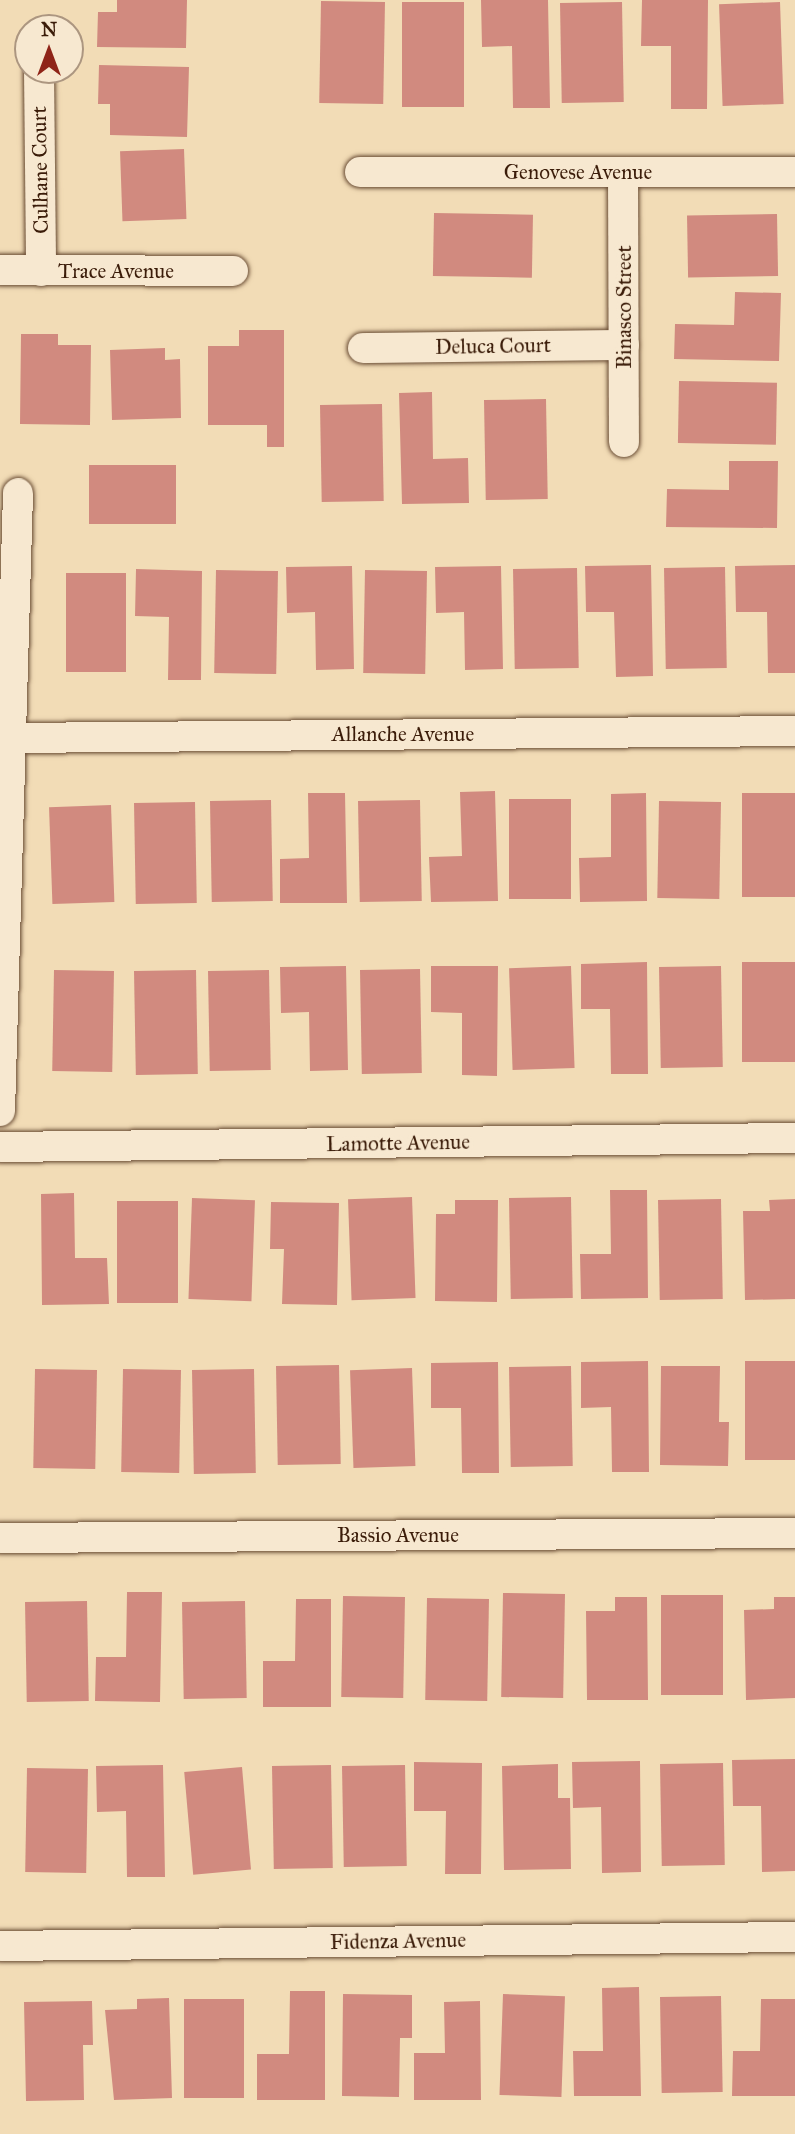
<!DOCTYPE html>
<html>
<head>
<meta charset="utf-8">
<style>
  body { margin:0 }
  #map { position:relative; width:795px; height:2134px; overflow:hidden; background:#f2dcb6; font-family:"IM FELL Great Primer",serif }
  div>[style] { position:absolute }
  .building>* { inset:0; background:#d18a7f; transform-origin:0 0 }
  .roads { filter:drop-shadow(0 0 2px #694c34) drop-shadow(0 0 2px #694c34) }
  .minor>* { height:30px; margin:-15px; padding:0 15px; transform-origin:15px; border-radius:15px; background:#f7e8d0 }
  span { translate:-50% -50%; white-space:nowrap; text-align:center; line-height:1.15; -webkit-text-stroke:7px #f7e8d0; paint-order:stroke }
  .street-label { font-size:21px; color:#3b1c09 }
  .north { position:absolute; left:14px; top:14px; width:70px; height:70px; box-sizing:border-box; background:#f7e8d0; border:2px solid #ac9680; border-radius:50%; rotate:0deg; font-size:19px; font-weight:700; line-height:28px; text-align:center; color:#3b1c09 }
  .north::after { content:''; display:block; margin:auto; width:24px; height:32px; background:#8f2418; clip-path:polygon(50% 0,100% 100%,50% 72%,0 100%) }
</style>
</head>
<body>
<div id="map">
  <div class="building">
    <div style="clip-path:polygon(117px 0,187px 0,186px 48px,97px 47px,98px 12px,117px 12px)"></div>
    <div style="clip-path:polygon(481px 0,548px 0,550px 108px,513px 108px,512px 46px,482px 47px)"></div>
    <div style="clip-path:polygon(642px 0,708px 0,707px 109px,671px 109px,671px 46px,641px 46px)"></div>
    <div style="left:321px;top:1px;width:64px;height:102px;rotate:1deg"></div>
    <div style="left:464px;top:2px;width:105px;height:62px;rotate:90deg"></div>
    <div style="left:622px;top:2px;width:100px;height:62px;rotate:89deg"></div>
    <div style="left:780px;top:2px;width:102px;height:61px;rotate:88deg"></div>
    <div style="clip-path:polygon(99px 65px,189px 67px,187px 137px,110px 135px,110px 104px,98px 104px)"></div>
    <div style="left:184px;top:149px;width:70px;height:64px;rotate:88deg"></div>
    <div style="left:434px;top:213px;width:99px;height:63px;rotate:1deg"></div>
    <div style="left:777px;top:214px;width:62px;height:90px;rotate:89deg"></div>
    <div style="clip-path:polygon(735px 292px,781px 293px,779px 361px,674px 359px,675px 324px,734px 325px)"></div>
    <div style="clip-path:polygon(239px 330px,284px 330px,284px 447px,267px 447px,267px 425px,208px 425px,208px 346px,239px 346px)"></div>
    <div style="clip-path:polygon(21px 334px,58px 334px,58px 345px,91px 345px,90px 425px,20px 424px)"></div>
    <div style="clip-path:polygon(165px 348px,165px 360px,180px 359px,181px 418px,112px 420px,110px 350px)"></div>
    <div style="left:679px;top:381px;width:98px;height:62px;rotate:1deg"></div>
    <div style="clip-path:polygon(432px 392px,433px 459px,468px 458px,469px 503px,402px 504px,399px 393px)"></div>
    <div style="left:546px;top:399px;width:100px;height:62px;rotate:89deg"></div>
    <div style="left:382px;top:404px;width:97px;height:62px;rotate:89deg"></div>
    <div style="clip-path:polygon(729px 461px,778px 461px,777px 528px,666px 527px,667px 489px,729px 490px)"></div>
    <div style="left:176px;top:465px;width:59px;height:87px;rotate:90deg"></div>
    <div style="clip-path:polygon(651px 565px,653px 676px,616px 677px,614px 612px,586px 612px,585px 566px)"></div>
    <div style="clip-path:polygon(795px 565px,795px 673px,768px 673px,767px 612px,736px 612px,735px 566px)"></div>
    <div style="clip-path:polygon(352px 566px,354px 669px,316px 670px,315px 612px,287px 613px,286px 567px)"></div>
    <div style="clip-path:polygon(501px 566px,503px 669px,465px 670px,464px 612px,436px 613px,435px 567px)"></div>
    <div style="left:725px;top:567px;width:101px;height:61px;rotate:89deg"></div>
    <div style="left:577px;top:568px;width:100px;height:64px;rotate:89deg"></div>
    <div style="clip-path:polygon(136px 569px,202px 571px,201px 680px,168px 680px,169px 617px,135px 616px)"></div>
    <div style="left:216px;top:570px;width:62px;height:103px;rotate:1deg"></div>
    <div style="left:365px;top:570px;width:62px;height:103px;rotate:1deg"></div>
    <div style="left:66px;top:573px;width:60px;height:99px"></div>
    <div style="clip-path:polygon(495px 791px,498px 901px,431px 902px,429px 857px,462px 856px,460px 792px)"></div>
    <div style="clip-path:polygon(308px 793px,345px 793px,347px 903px,280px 903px,280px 859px,309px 858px)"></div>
    <div style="clip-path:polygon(646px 793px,647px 901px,580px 902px,579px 858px,611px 857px,611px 794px)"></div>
    <div style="left:742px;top:793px;width:53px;height:104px"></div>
    <div style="left:509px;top:799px;width:62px;height:100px"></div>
    <div style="left:271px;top:800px;width:101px;height:61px;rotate:89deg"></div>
    <div style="left:420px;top:800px;width:101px;height:62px;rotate:89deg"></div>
    <div style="left:659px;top:801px;width:62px;height:97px;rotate:1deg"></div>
    <div style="left:195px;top:802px;width:101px;height:61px;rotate:89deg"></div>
    <div style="left:111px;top:805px;width:97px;height:62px;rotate:88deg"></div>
    <div style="clip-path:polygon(647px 962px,648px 1074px,611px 1074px,610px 1009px,581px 1009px,581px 964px)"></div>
    <div style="left:795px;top:962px;width:100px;height:53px;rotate:90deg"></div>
    <div style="clip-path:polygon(346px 966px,348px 1070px,310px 1071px,309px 1012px,281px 1013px,280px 967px)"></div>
    <div style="clip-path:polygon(431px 966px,498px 966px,497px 1076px,462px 1075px,462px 1013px,431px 1012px)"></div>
    <div style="left:571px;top:966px;width:102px;height:62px;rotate:88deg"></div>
    <div style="left:721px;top:966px;width:101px;height:62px;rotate:89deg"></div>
    <div style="left:420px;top:969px;width:104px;height:60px;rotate:89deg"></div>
    <div style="left:54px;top:970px;width:60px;height:101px;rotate:1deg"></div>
    <div style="left:196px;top:970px;width:104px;height:62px;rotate:89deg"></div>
    <div style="left:269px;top:970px;width:100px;height:61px;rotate:89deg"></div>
    <div style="clip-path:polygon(610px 1190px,647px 1190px,648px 1298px,581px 1299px,580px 1254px,611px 1254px)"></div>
    <div style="clip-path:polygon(74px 1193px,75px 1258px,107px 1258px,109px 1304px,42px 1305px,41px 1194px)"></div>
    <div style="left:412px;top:1197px;width:101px;height:64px;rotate:88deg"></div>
    <div style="left:571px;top:1197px;width:101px;height:62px;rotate:89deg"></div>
    <div style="left:192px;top:1198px;width:63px;height:101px;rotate:2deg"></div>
    <div style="left:721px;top:1199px;width:100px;height:63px;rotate:89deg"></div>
    <div style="clip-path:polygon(795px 1199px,795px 1299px,745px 1300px,743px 1211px,770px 1211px,769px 1200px)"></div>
    <div style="clip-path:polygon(455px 1200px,498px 1200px,497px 1302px,435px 1301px,436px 1214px,455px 1214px)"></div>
    <div style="left:117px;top:1201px;width:61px;height:102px"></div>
    <div style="clip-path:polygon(271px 1202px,339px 1203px,337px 1305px,282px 1304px,284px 1249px,270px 1249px)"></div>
    <div style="clip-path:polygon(648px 1361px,649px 1472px,612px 1472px,611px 1407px,581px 1408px,581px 1362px)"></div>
    <div style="left:795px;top:1361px;width:99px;height:50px;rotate:90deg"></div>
    <div style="clip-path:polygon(498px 1362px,499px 1473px,462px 1473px,461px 1408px,431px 1408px,431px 1363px)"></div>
    <div style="left:339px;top:1365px;width:99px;height:63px;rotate:89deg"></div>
    <div style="left:571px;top:1366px;width:100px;height:62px;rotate:89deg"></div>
    <div style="clip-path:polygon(661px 1366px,720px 1366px,719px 1422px,729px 1422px,728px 1466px,660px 1465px)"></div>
    <div style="left:412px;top:1368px;width:98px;height:62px;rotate:88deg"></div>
    <div style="left:35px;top:1369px;width:62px;height:99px;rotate:1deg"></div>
    <div style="left:123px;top:1369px;width:58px;height:103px;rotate:1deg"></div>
    <div style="left:254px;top:1369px;width:104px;height:62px;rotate:89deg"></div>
    <div style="clip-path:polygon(127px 1592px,162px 1592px,160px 1702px,95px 1701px,96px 1657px,126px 1657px)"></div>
    <div style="left:503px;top:1593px;width:62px;height:104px;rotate:1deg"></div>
    <div style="left:661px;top:1595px;width:62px;height:100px"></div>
    <div style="left:343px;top:1596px;width:62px;height:101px;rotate:1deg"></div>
    <div style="clip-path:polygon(615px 1597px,647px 1597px,648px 1700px,587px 1700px,586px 1611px,615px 1611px)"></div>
    <div style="clip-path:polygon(774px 1597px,795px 1597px,795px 1698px,746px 1700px,744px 1610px,774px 1609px)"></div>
    <div style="left:427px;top:1598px;width:62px;height:102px;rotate:1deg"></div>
    <div style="clip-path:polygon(296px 1599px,331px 1599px,331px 1707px,263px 1707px,263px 1661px,295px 1661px)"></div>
    <div style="left:87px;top:1601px;width:100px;height:62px;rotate:89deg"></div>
    <div style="left:245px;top:1601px;width:97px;height:63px;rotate:89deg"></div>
    <div style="clip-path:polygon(795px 1759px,795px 1871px,762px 1872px,761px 1806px,733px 1806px,732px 1760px)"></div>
    <div style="clip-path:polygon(640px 1761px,641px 1872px,602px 1873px,601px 1807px,573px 1808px,572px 1762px)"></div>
    <div style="clip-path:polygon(414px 1762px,482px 1763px,481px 1874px,445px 1874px,446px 1811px,414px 1811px)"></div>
    <div style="left:723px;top:1763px;width:102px;height:63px;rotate:89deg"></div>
    <div style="clip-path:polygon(558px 1764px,558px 1798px,570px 1798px,571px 1869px,504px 1870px,502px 1766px)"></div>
    <div style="clip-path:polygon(163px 1765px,165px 1877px,127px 1877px,126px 1811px,97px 1812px,96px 1766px)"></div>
    <div style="left:331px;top:1765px;width:103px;height:59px;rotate:89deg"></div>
    <div style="left:405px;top:1765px;width:101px;height:63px;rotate:89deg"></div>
    <div style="left:242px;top:1767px;width:103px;height:58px;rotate:85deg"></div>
    <div style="left:27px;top:1768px;width:61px;height:104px;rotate:1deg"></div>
    <div style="clip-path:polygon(639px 1987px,641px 2096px,574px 2096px,573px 2051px,603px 2051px,602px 1988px)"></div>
    <div style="clip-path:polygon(290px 1991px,325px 1991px,325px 2100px,257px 2100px,257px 2054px,289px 2054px)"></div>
    <div style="clip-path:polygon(343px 1994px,412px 1995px,412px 2038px,400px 2038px,399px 2097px,342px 2096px)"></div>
    <div style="left:503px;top:1994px;width:62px;height:101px;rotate:2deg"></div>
    <div style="left:721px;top:1996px;width:96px;height:61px;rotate:89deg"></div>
    <div style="clip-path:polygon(169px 1998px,172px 2098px,114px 2100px,105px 2010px,137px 2009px,137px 1999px)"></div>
    <div style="left:184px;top:1999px;width:60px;height:99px"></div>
    <div style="clip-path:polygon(761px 1999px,795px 1999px,795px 2096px,732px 2096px,733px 2051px,760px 2051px)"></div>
    <div style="clip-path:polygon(92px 2001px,93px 2045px,83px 2045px,84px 2100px,26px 2101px,24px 2002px)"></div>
    <div style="clip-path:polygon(480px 2001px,481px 2100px,414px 2100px,414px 2053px,445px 2053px,444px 2002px)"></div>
  </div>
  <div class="roads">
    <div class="minor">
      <div style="left:39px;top:70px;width:201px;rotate:89.4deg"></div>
      <div style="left:360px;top:172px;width:435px"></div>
      <div style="left:623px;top:172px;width:270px;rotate:89.8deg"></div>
      <div style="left:0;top:270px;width:233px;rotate:0.2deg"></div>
      <div style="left:363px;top:348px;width:261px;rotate:-0.7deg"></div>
      <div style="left:11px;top:738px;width:784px;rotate:-0.51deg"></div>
      <div style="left:0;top:1111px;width:618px;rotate:-88.33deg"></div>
      <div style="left:0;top:1147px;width:795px;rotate:-0.65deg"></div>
      <div style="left:0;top:1538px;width:795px;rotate:-0.36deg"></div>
      <div style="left:0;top:1946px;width:795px;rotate:-0.65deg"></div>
    </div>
  </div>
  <div class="street-label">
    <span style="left:40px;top:170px;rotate:-91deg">Culhane Court</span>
    <span style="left:578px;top:172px">Genovese Avenue</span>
    <span style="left:116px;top:271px">Trace Avenue</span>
    <span style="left:624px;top:307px;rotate:-90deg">Binasco Street</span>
    <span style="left:493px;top:346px;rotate:-1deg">Deluca Court</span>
    <span style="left:403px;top:734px">Allanche Avenue</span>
    <span style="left:398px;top:1143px;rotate:-1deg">Lamotte Avenue</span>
    <span style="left:398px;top:1535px">Bassio Avenue</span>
    <span style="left:398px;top:1941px;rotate:-1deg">Fidenza Avenue</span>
  </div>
  <div class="north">N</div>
</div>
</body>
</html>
